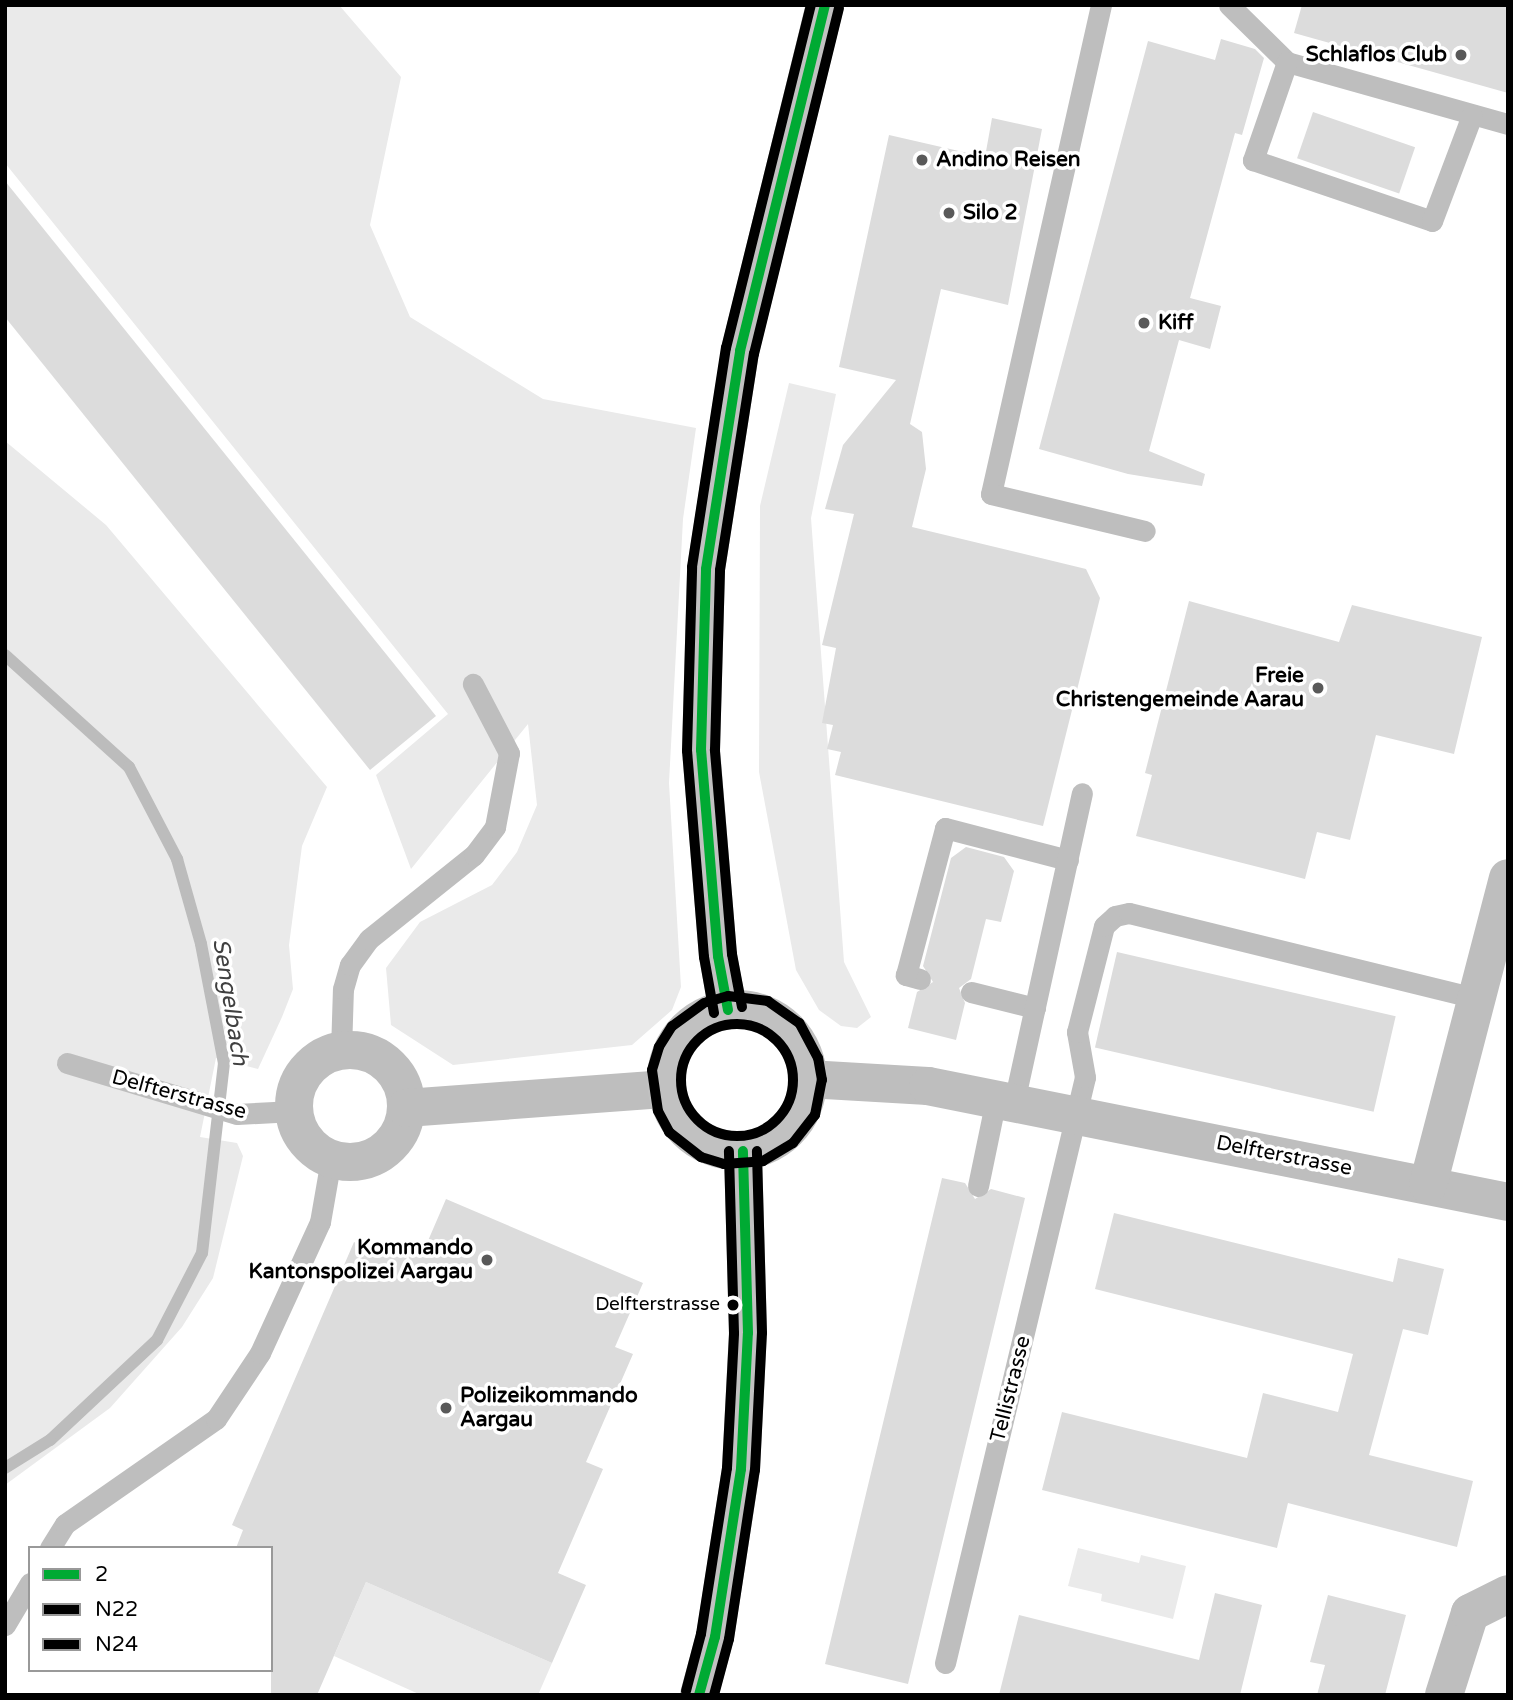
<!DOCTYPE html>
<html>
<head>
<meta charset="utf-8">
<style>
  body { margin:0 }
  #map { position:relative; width:1513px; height:1700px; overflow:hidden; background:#fff; font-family:"Varela Round",sans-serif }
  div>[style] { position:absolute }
  .green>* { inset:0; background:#eaeaea }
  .stream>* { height:12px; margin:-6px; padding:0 6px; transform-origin:6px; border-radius:6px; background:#bcbcbc }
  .building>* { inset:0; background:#dcdcdc; transform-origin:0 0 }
  .lane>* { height:21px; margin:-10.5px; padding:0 10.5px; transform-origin:10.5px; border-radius:10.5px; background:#bebebe }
  .street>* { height:38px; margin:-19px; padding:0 19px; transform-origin:19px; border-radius:19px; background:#bebebe }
  .street>.ring { margin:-19px; padding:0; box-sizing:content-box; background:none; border:38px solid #bebebe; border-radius:50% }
  .secondary>* { height:38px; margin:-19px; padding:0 19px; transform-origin:19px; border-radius:19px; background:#c1c1c1 }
  .secondary>.ring { margin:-19px; padding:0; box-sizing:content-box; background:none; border:38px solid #c1c1c1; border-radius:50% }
  .bus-1>* { height:10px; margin:-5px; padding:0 5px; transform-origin:5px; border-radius:5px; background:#0a3 }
  .bus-2>* { height:10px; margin:-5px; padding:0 5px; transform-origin:5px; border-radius:5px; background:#000 }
  .bus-3>* { height:10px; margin:-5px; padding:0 5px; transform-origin:5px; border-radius:5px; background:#000 }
  .bus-3>.ring { margin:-5px; padding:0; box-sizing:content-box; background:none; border:10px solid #000; border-radius:50% }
  .dots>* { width:19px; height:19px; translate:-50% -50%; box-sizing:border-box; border:4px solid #fff; border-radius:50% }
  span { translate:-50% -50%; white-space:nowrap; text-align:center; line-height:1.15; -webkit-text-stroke:7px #fff; paint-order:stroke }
  .bus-label { font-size:19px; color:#000 }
  .right { translate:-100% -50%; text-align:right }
  .poi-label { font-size:21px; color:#000; font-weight:700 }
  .left { translate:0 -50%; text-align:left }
  .street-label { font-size:21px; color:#000 }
  .water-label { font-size:23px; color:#404040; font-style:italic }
  .frame { position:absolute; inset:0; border:7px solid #000; pointer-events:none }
  .legend { position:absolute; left:28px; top:1546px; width:245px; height:126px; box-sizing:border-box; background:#fff; border:2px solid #999; margin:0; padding:9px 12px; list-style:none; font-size:21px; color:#000 }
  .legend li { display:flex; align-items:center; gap:14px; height:35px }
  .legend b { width:35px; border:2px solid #999 }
</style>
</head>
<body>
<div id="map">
  <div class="green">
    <div style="clip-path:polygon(5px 5px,339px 5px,401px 77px,370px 225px,410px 317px,543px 399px,696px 428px,683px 519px,669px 783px,681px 987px,672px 1010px,632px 1045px,453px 1065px,391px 1025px,386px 968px,420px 922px,492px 885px,517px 852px,537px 805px,528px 724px,411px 869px,376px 775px,448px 714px,5px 163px)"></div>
    <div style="clip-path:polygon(789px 383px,836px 394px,811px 518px,844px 962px,871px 1017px,857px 1028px,841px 1026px,819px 1010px,796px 970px,759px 772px,760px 506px)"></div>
    <div style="clip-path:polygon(5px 441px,106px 525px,327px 787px,302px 846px,289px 945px,293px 989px,282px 1017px,258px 1069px,216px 1058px,200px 1137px,237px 1143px,243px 1156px,213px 1278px,182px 1327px,110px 1408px,5px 1485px)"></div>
    <div style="clip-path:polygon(1078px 1548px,1139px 1563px,1141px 1555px,1186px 1566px,1173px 1619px,1101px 1601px,1102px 1594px,1068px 1586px)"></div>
    <div style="clip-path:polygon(366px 1582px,552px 1663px,538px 1695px,421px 1695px,334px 1656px)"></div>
  </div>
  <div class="stream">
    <div style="left:5px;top:655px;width:167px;rotate:42.1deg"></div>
    <div style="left:129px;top:767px;width:104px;rotate:62.4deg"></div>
    <div style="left:177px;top:859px;width:88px;rotate:74.2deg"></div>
    <div style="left:201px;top:944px;width:121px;rotate:79.1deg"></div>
    <div style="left:224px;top:1063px;width:191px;rotate:96.6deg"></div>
    <div style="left:202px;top:1253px;width:98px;rotate:117.3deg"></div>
    <div style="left:157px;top:1340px;width:146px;rotate:136.9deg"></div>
    <div style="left:50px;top:1440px;width:53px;rotate:148.1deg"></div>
  </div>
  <div class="building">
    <div style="clip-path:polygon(1302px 5px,1508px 5px,1508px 93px,1294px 33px)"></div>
    <div style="clip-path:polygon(1221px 39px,1255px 49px,1264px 58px,1242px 135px,1235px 133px,1190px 298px,1221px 306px,1210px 349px,1179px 340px,1149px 451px,1205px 474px,1202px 486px,1128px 474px,1039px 449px,1148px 41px,1215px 60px)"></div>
    <div style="left:1313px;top:112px;width:108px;height:49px;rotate:19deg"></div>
    <div style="clip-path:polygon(992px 118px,1042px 129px,1008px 305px,941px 289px,910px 424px,922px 432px,926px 469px,912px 527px,1086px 569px,1100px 598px,1043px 826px,835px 775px,841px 752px,827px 749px,833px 725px,822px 723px,836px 648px,822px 645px,854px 514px,825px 509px,843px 445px,896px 380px,839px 367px,889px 135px,985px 157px)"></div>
    <div style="clip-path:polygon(5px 181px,436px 716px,370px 770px,5px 317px)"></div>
    <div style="clip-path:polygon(1189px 601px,1339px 642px,1352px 605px,1482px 637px,1454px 754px,1376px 735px,1350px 840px,1317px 832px,1305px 879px,1136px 836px,1152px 775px,1145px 773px)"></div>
    <div style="clip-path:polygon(966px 847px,1004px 857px,1014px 871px,1001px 922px,986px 919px,971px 979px,959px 988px,965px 1003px,956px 1040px,908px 1028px,917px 992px,933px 982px,923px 966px,951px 858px)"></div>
    <div style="left:1117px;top:952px;width:286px;height:98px;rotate:13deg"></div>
    <div style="clip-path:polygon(942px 1178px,965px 1183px,975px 1199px,991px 1189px,1025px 1198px,908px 1684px,825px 1664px)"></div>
    <div style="clip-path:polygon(446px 1199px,643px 1283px,615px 1347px,633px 1354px,586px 1462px,603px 1469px,558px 1573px,586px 1585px,552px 1663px,366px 1582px,317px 1695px,271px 1695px,271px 1548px,236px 1548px,243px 1530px,232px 1525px,354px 1242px,381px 1253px,386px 1241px,421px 1257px)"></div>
    <div style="clip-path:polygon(1114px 1213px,1393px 1282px,1398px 1258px,1444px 1269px,1428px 1335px,1403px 1329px,1369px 1455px,1473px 1481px,1457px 1547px,1288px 1503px,1277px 1548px,1042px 1490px,1062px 1412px,1247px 1458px,1263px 1393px,1338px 1412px,1353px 1354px,1095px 1289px)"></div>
    <div style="clip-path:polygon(1215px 1593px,1262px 1605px,1240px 1695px,999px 1695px,1019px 1615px,1199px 1660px)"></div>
    <div style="clip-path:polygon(1328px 1595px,1406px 1615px,1385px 1695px,1317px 1695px,1325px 1665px,1310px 1662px)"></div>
  </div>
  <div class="lane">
    <div style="left:1101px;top:5px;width:501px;rotate:102.68deg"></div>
    <div style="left:991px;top:494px;width:158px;rotate:13.5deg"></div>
    <div style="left:1229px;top:5px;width:81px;rotate:44.5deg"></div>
    <div style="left:1287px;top:62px;width:230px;rotate:15.7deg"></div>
    <div style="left:1287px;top:62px;width:104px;rotate:109.1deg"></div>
    <div style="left:1253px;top:160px;width:189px;rotate:18.8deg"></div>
    <div style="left:1432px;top:221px;width:113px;rotate:-69.3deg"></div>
    <div style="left:920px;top:979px;width:15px;rotate:-164deg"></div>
    <div style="left:906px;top:975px;width:152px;rotate:-75.1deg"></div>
    <div style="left:945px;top:828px;width:127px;rotate:14.6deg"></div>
    <div style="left:971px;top:992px;width:66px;rotate:14deg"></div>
    <div style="left:341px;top:1051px;width:62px;rotate:-88.2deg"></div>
    <div style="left:343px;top:989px;width:25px;rotate:-74deg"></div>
    <div style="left:350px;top:965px;width:32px;rotate:-54deg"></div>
    <div style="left:369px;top:939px;width:134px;rotate:-38.7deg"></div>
    <div style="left:474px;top:855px;width:35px;rotate:-53deg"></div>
    <div style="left:495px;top:827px;width:75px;rotate:-79.3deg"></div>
    <div style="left:509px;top:753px;width:78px;rotate:-117.6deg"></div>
    <div style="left:67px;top:1063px;width:177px;rotate:16.7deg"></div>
    <div style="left:237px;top:1114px;width:57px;rotate:-3deg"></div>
    <div style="left:1014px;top:1102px;width:316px;rotate:-77.6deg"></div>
    <div style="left:978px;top:1186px;width:89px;rotate:-78.3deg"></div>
    <div style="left:50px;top:1548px;width:28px;rotate:-58deg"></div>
    <div style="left:65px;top:1524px;width:184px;rotate:-34.8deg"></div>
    <div style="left:216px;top:1419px;width:79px;rotate:-56.3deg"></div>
    <div style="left:260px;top:1353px;width:144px;rotate:-65.4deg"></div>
    <div style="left:320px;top:1222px;width:64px;rotate:-80.1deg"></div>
    <div style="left:5px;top:1625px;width:49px;rotate:-59.2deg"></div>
    <div style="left:945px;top:1663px;width:602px;rotate:-76.56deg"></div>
    <div style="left:1085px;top:1077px;width:46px;rotate:-100.1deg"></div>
    <div style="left:1077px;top:1032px;width:109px;rotate:-75.7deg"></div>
    <div style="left:1104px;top:926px;width:15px;rotate:-42deg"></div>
    <div style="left:1115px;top:916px;width:14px;rotate:-12deg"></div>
    <div style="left:1129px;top:913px;width:357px;rotate:13.8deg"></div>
  </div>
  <div class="street">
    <div class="ring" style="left:294px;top:1050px;width:74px;height:74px"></div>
    <div style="left:808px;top:1079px;width:120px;rotate:3.3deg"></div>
    <div style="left:928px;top:1086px;width:591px;rotate:11.31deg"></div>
    <div style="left:406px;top:1108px;width:261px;rotate:-4.2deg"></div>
    <div style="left:1428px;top:1185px;width:317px;rotate:-75.4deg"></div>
    <div style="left:1444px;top:1695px;width:86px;rotate:-72.4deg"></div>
    <div style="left:1470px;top:1613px;width:42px;rotate:-26.6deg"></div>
  </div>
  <div class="secondary">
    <div class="ring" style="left:666px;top:1009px;width:104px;height:104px"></div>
    <div style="left:728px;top:1010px;width:55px;rotate:-100.5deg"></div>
    <div style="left:718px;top:956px;width:207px;rotate:-94.7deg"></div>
    <div style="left:701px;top:750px;width:181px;rotate:-88.4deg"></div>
    <div style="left:706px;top:569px;width:221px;rotate:-81.1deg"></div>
    <div style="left:740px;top:351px;width:356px;rotate:-76.2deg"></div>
    <div style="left:699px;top:1695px;width:60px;rotate:-74.6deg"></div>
    <div style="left:715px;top:1637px;width:170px;rotate:-81.2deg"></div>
    <div style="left:741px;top:1469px;width:136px;rotate:-87.1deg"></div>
    <div style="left:748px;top:1333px;width:182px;rotate:-91.6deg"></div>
  </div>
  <div class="bus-1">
    <div style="left:728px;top:1010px;width:55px;rotate:-100.5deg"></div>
    <div style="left:718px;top:956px;width:207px;rotate:-94.7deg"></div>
    <div style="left:701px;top:750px;width:181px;rotate:-88.4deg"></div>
    <div style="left:706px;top:569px;width:221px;rotate:-81.1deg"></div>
    <div style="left:740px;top:351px;width:356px;rotate:-76.2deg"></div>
    <div style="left:699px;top:1695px;width:60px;rotate:-74.6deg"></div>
    <div style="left:715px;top:1637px;width:170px;rotate:-81.2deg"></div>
    <div style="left:741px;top:1469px;width:136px;rotate:-87.1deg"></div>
    <div style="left:748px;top:1333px;width:182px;rotate:-91.6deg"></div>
  </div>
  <div class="bus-2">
    <div style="left:704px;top:1003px;width:39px;rotate:144deg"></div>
    <div style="left:672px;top:1026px;width:25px;rotate:122deg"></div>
    <div style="left:659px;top:1047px;width:24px;rotate:107deg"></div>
    <div style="left:652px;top:1070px;width:41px;rotate:81.7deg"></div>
    <div style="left:658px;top:1111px;width:24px;rotate:62deg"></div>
    <div style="left:669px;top:1132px;width:41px;rotate:38deg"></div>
    <div style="left:701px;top:1157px;width:24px;rotate:17deg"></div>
    <div style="left:724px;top:1164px;width:39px;rotate:-4deg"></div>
    <div style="left:763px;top:1161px;width:35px;rotate:-31deg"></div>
    <div style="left:793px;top:1143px;width:36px;rotate:-52deg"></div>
    <div style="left:815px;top:1115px;width:36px;rotate:-79deg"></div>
    <div style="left:822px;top:1080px;width:22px;rotate:-100deg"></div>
    <div style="left:818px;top:1058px;width:40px;rotate:-118deg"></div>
    <div style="left:799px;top:1023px;width:38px;rotate:-145deg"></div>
    <div style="left:768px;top:1001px;width:40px;rotate:-172.9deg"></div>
    <div style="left:728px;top:996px;width:22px;rotate:164deg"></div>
    <div style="left:742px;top:1007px;width:54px;rotate:-100.7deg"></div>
    <div style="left:732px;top:954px;width:205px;rotate:-94.8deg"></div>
    <div style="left:715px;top:750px;width:180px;rotate:-88.4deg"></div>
    <div style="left:720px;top:570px;width:219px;rotate:-81.1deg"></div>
    <div style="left:754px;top:354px;width:356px;rotate:-76.2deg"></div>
    <div style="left:714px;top:1695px;width:58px;rotate:-75deg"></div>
    <div style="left:729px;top:1639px;width:171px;rotate:-81.3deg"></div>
    <div style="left:755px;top:1470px;width:137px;rotate:-87.1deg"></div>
    <div style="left:762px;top:1333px;width:182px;rotate:-91.6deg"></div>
  </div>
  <div class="bus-3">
    <div style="left:714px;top:1013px;width:57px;rotate:-100.1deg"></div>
    <div style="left:704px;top:957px;width:207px;rotate:-94.7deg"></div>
    <div style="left:687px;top:751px;width:184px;rotate:-88.4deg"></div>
    <div style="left:692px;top:567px;width:222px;rotate:-81.2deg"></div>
    <div style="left:726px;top:348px;width:353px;rotate:-76.1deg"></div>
    <div class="ring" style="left:681px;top:1024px;width:102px;height:102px"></div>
    <div style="left:686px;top:1691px;width:59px;rotate:-75.3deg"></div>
    <div style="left:701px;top:1634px;width:168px;rotate:-81.1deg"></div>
    <div style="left:727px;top:1468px;width:135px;rotate:-87deg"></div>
    <div style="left:734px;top:1333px;width:182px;rotate:-91.6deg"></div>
  </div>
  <div class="dots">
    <div style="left:1461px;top:55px;background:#595959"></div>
    <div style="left:922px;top:160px;background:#595959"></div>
    <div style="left:949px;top:213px;background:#595959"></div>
    <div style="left:1144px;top:323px;background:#595959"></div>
    <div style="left:1318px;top:688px;background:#595959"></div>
    <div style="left:487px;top:1260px;background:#595959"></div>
    <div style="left:733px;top:1305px;background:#000"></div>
    <div style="left:446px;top:1408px;background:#595959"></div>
  </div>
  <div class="bus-label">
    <span class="right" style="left:720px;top:1305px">Delfterstrasse</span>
  </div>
  <div class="poi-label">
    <span class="right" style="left:1447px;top:55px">Schlaflos Club</span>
    <span class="left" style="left:936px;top:160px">Andino Reisen</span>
    <span class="left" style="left:963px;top:213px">Silo 2</span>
    <span class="left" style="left:1158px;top:323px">Kiff</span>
    <span class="right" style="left:1304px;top:688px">Freie<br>Christengemeinde Aarau</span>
    <span class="right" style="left:473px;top:1260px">Kommando<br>Kantonspolizei Aargau</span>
    <span class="left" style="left:460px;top:1408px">Polizeikommando<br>Aargau</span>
  </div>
  <div class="street-label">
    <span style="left:179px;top:1095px;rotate:15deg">Delfterstrasse</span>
    <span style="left:1284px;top:1156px;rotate:11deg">Delfterstrasse</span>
    <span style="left:1011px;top:1389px;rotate:-76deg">Tellistrasse</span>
  </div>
  <div class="water-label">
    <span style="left:230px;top:1002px;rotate:81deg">Sengelbach</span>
  </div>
  <div class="frame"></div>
  <ul class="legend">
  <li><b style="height:9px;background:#0a3"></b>2</li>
  <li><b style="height:9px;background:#000"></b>N22</li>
  <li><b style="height:9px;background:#000"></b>N24</li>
  </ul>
</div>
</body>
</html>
